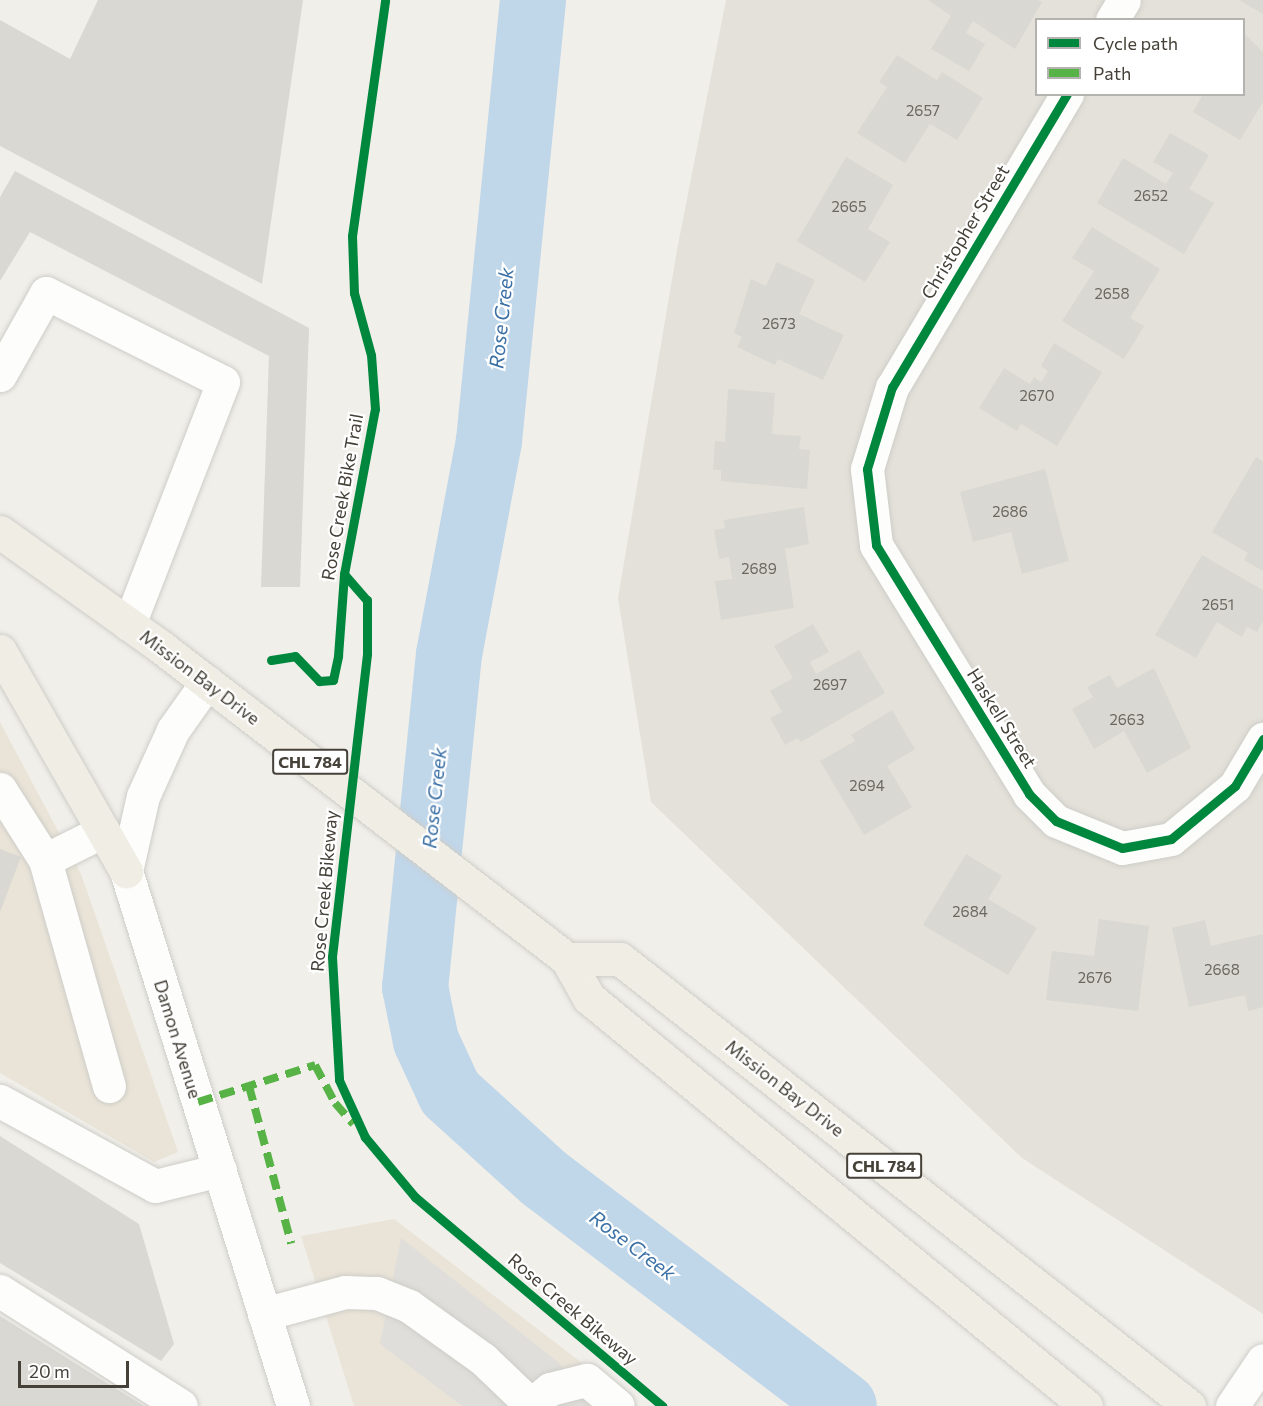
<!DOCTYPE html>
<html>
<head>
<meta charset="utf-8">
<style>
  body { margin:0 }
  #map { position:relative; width:1263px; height:1406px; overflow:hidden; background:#f0efea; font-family:Commissioner,sans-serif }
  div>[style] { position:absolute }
  .residential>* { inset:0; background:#e3e1d9 }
  .commercial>* { inset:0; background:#eae4d8 }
  .parking>* { inset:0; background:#dfdeda }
  .river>* { height:66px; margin:-33px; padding:0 33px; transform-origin:33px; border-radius:33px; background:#c0d6e9 }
  .building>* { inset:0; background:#d9d8d3 }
  .roads { filter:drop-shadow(0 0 2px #cecdc8) drop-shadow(0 0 2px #cecdc8) }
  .minor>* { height:33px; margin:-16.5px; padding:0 16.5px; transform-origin:16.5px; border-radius:16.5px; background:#fdfdfc }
  .major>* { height:33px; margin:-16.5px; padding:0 16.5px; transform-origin:16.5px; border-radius:16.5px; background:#f0ede5 }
  .quiet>* { height:8px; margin-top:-4px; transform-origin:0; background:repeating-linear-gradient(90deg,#57b346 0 15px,transparent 0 23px) }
  .cycleway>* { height:9px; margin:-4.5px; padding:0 4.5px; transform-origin:4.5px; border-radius:4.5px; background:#00873e }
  span { translate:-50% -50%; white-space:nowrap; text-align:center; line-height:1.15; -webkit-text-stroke:4.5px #fff; paint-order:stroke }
  .number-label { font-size:15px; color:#6b6860 }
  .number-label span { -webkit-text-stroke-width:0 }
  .shield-label span { padding:2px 4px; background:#fff; border:2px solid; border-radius:4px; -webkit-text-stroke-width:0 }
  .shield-label { font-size:16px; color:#454138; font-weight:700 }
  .street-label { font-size:18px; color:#454138 }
  .water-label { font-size:20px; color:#3c71a6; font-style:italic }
  .legend { position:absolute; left:1035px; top:18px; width:210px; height:78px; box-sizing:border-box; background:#fff; border:2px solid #b5b3af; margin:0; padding:8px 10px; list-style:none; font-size:18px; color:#454138 }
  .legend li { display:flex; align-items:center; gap:12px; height:30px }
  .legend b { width:30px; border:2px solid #b5b3af }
  .scale { position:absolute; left:18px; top:1361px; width:111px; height:27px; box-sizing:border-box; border:3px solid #454138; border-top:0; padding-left:8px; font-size:18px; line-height:21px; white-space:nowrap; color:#454138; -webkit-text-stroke:4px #fff; paint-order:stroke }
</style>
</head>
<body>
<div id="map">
  <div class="residential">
    <div style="clip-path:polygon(evenodd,726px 0,1263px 0,1263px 1314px,1022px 1158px,651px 802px,618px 598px,677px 250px,726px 0,1036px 20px,1244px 20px,1244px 94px,1036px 94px,1036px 20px)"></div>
  </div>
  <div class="commercial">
    <div style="clip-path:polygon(0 722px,81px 874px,178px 1152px,154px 1162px,0 1073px)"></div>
    <div style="clip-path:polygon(394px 1219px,638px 1406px,354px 1406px,301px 1236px)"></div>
  </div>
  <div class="parking">
    <div style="clip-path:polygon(401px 1238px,558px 1362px,589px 1406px,462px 1406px,380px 1344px)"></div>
  </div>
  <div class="river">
    <div style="left:533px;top:0;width:443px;rotate:95.7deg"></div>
    <div style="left:489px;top:441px;width:217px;rotate:100.6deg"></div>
    <div style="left:449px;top:654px;width:335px;rotate:95.8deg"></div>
    <div style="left:415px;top:987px;width:55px;rotate:78.5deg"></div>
    <div style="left:426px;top:1041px;width:57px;rotate:65.2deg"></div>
    <div style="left:450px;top:1093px;width:128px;rotate:42.2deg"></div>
    <div style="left:545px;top:1179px;width:375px;rotate:37.2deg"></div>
  </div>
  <div class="building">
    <div style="clip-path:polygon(98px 0,303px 0,262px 284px,0 146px,0 20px,70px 59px)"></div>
    <div style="clip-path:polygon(1038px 0,1042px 2px,1015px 49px,973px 21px,966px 33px,985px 44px,969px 71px,931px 49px,951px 16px,928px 0)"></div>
    <div style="clip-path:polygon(1239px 0,1263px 0,1263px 14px)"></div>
    <div style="clip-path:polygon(1244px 33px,1263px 52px,1263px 102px,1240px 140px,1193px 112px,1203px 94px,1244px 94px)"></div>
    <div style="clip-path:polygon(897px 55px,937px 80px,942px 72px,983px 98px,957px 140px,930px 124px,905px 163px,857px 133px,887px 87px,879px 82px)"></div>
    <div style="clip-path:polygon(1170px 133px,1209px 155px,1189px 189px,1214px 203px,1184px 254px,1097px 203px,1123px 158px,1166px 184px,1173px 173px,1153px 162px)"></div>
    <div style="clip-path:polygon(846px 157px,893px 185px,868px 229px,890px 242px,865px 282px,797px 241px)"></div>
    <div style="clip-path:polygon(15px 171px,309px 328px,300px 587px,261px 587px,269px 356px,30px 232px,0 281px,0 197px)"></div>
    <div style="clip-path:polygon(1092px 227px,1160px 269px,1130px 318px,1144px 326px,1124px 359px,1062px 321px,1094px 271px,1072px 258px)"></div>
    <div style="clip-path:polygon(777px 262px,815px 280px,799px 314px,844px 335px,823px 380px,778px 359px,775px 365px,737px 347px,742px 337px,734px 333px,751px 279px,766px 286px)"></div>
    <div style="clip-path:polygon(1054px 343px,1102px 372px,1057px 446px,1021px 424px,1017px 431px,979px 408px,1004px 368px,1030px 384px,1034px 377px,1041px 382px,1048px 371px,1041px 366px)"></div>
    <div style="clip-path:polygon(728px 389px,775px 393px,772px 434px,801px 436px,799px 449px,810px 450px,807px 489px,721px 481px,721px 470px,713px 470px,715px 441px,725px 442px)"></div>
    <div style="clip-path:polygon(1256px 457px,1263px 461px,1263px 571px,1244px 560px,1248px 553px,1212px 532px)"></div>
    <div style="clip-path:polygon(1045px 469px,1069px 561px,1022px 574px,1011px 532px,973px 542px,960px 492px)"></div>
    <div style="clip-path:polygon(804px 507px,809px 544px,785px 549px,794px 608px,721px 620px,715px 581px,732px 579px,729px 557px,719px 559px,714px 530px,725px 528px,724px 520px)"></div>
    <div style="clip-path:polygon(1202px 555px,1263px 590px,1263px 621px,1257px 632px,1247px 627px,1242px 637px,1217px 622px,1196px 658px,1155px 635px)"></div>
    <div style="clip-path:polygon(813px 624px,829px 652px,810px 662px,816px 674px,859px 650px,885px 693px,801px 742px,797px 738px,785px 745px,770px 718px,782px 712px,770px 691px,793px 678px,774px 646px)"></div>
    <div style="clip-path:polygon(1154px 668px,1191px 748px,1147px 773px,1124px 731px,1094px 749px,1072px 709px,1093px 697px,1087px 687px,1110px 675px,1117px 688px)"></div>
    <div style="clip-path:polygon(892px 710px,915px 749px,887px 766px,912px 807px,864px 835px,820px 761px,855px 741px,851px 735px)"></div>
    <div style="clip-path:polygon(0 849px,21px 857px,0 912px)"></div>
    <div style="clip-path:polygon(966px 854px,1002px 876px,988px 899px,1037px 928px,1008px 975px,923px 925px)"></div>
    <div style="clip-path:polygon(1099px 919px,1149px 926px,1138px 1011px,1046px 1000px,1052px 951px,1094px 956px)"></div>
    <div style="clip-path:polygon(1205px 920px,1211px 946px,1263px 934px,1263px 1007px,1248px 1011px,1245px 995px,1189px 1007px,1172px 928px)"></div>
    <div style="clip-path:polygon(0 1136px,139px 1224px,174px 1344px,161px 1361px,0 1263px)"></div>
    <div style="clip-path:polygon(0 1316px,110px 1385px,144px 1406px,0 1406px)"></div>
  </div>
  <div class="roads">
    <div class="minor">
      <div style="left:1112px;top:20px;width:23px;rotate:-59deg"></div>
      <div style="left:1067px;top:94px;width:341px;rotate:120.8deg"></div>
      <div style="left:892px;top:387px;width:86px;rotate:107deg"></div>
      <div style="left:867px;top:469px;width:77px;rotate:83.2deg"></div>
      <div style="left:876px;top:545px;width:292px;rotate:58.4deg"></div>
      <div style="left:1029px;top:794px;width:38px;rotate:45deg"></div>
      <div style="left:1056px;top:821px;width:71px;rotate:22.2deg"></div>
      <div style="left:1122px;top:848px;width:50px;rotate:-10.4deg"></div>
      <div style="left:1171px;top:839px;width:83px;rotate:-39.6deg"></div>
      <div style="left:1235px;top:786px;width:55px;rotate:-59.2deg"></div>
      <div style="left:0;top:375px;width:94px;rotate:-60.7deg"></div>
      <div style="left:46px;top:293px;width:198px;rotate:26.7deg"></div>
      <div style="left:223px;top:382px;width:260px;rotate:111.2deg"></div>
      <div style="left:207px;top:682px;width:59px;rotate:125.3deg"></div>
      <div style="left:173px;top:730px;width:72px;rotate:114.4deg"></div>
      <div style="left:143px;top:796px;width:77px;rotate:102.8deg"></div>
      <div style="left:126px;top:871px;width:560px;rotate:72.66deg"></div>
      <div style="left:0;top:789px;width:84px;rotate:57.6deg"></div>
      <div style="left:45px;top:860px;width:235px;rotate:74.2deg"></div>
      <div style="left:45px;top:860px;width:65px;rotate:-26.6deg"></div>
      <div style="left:0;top:1101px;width:177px;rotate:28.7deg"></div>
      <div style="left:155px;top:1186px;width:67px;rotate:-13.8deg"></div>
      <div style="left:0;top:1291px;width:214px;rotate:32.4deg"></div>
      <div style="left:264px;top:1314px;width:84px;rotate:-15.2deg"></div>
      <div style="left:345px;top:1292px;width:32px;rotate:2deg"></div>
      <div style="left:377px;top:1293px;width:35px;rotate:22deg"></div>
      <div style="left:409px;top:1306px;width:91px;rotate:35.6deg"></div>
      <div style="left:483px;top:1359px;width:64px;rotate:43.7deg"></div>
      <div style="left:529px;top:1406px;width:27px;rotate:-39deg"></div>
      <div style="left:550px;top:1389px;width:38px;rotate:-14deg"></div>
      <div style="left:587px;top:1380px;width:40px;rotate:40deg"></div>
      <div style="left:1232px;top:1406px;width:55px;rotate:-56deg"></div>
    </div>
    <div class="major">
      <div style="left:0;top:532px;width:198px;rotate:35.5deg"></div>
      <div style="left:161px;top:647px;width:512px;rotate:37.54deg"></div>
      <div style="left:567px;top:959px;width:45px;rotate:60.6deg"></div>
      <div style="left:589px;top:998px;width:643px;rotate:39.38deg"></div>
      <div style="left:0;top:651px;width:254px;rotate:60.2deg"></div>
      <div style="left:567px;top:959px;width:53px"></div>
      <div style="left:620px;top:959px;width:724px;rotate:38.15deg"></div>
    </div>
  </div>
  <div class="quiet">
    <div style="left:249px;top:1086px;width:163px;rotate:75deg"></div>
    <div style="left:198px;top:1102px;width:123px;rotate:-17.5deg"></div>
    <div style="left:315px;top:1065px;width:43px;rotate:62.2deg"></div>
    <div style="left:335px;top:1103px;width:28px;rotate:49deg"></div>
  </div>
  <div class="cycleway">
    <div style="left:1067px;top:94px;width:341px;rotate:120.8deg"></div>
    <div style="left:892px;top:387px;width:86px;rotate:107deg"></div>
    <div style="left:867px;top:469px;width:77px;rotate:83.2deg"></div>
    <div style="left:876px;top:545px;width:292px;rotate:58.4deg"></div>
    <div style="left:1029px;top:794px;width:38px;rotate:45deg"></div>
    <div style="left:1056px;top:821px;width:71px;rotate:22.2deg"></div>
    <div style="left:1122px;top:848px;width:50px;rotate:-10.4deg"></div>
    <div style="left:1171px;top:839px;width:83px;rotate:-39.6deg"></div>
    <div style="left:1235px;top:786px;width:55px;rotate:-59.2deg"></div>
    <div style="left:344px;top:574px;width:35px;rotate:49deg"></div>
    <div style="left:367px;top:600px;width:54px;rotate:90deg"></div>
    <div style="left:367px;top:654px;width:305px;rotate:96.6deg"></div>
    <div style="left:332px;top:957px;width:123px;rotate:86.7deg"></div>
    <div style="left:339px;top:1080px;width:63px;rotate:65.5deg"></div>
    <div style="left:365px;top:1137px;width:78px;rotate:50.2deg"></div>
    <div style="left:415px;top:1197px;width:324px;rotate:40.2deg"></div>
    <div style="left:271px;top:660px;width:24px;rotate:-9deg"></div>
    <div style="left:295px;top:656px;width:35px;rotate:46deg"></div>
    <div style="left:319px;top:681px;width:14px;rotate:-4deg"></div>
    <div style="left:333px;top:680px;width:25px;rotate:-78deg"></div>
    <div style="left:338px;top:656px;width:82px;rotate:-85.8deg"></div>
    <div style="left:344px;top:574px;width:168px;rotate:-79.4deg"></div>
    <div style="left:375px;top:409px;width:54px;rotate:-94.2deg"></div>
    <div style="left:371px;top:355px;width:64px;rotate:-105.3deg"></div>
    <div style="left:354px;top:293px;width:57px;rotate:-92deg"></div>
    <div style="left:352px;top:236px;width:238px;rotate:-82deg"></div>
  </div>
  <div class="number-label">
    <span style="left:923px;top:111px">2657</span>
    <span style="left:1151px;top:196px">2652</span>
    <span style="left:849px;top:207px">2665</span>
    <span style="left:1112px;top:294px">2658</span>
    <span style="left:779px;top:324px">2673</span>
    <span style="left:1037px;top:396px">2670</span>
    <span style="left:1010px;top:512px">2686</span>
    <span style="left:759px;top:569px">2689</span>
    <span style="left:1218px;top:605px">2651</span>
    <span style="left:830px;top:685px">2697</span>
    <span style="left:1127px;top:720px">2663</span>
    <span style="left:867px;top:786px">2694</span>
    <span style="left:970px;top:912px">2684</span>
    <span style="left:1222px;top:970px">2668</span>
    <span style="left:1095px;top:978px">2676</span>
  </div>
  <div class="shield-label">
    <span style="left:310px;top:762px">CHL 784</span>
    <span style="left:884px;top:1166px">CHL 784</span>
  </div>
  <div class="street-label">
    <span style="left:965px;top:232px;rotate:-59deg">Christopher Street</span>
    <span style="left:342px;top:497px;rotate:-80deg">Rose Creek Bike Trail</span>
    <span style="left:200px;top:677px;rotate:37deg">Mission Bay Drive</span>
    <span style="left:1002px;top:718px;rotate:58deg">Haskell Street</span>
    <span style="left:324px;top:891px;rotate:-85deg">Rose Creek Bikeway</span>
    <span style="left:178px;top:1039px;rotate:73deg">Damon Avenue</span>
    <span style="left:785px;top:1088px;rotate:38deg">Mission Bay Drive</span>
    <span style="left:573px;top:1309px;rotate:40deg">Rose Creek Bikeway</span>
  </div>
  <div class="water-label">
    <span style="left:501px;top:318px;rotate:-84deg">Rose Creek</span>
    <span style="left:434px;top:798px;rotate:-84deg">Rose Creek</span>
    <span style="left:633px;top:1245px;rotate:37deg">Rose Creek</span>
  </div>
  <ul class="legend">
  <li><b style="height:8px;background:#00873e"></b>Cycle path</li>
  <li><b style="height:8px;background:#57b346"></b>Path</li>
  </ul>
  <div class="scale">20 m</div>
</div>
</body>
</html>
